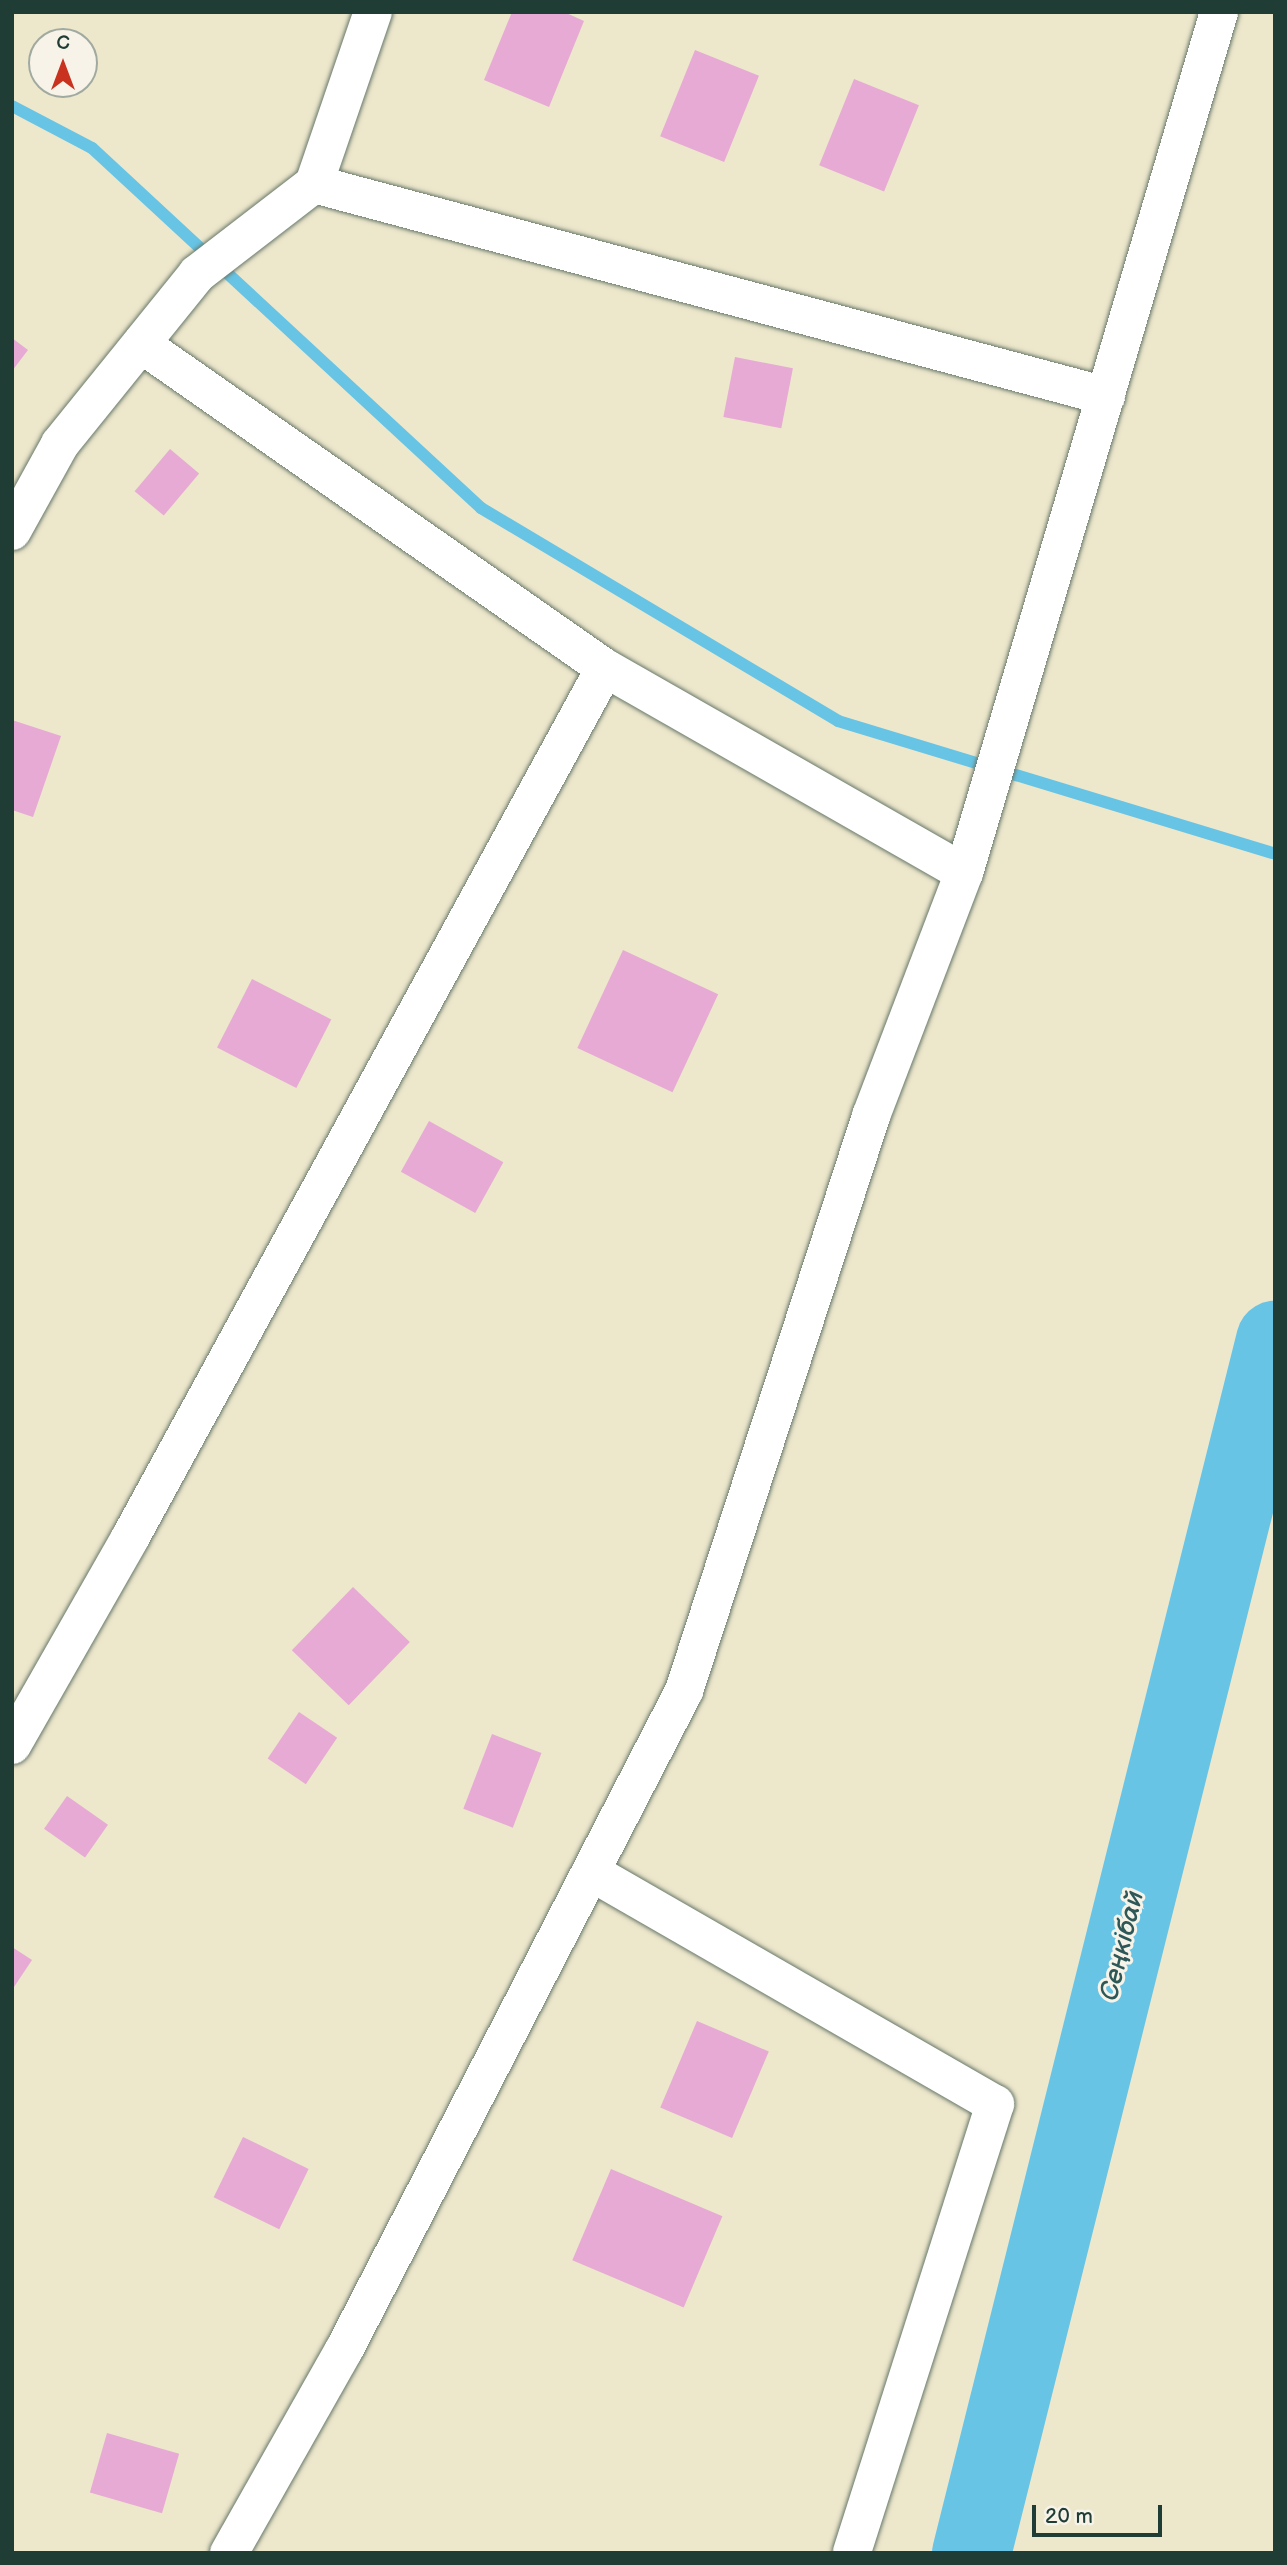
<!DOCTYPE html>
<html>
<head>
<meta charset="utf-8">
<style>
  body { margin:0 }
  #map { position:relative; width:1287px; height:2565px; overflow:hidden; background:#ede7cc; font-family:"Balsamiq Sans",sans-serif }
  div>[style] { position:absolute }
  .stream>* { height:12px; margin:-6px; padding:0 6px; transform-origin:6px; border-radius:6px; background:#67c4e5 }
  .river>* { height:79px; margin:-39.5px; padding:0 39.5px; transform-origin:39.5px; border-radius:39.5px; background:#67c4e5 }
  .building>* { inset:0; background:#e6aad4; transform-origin:0 0 }
  .roads { filter:drop-shadow(0 0 2px #677869) drop-shadow(0 0 2px #677869) }
  .minor>* { height:38px; margin:-19px; padding:0 19px; transform-origin:19px; border-radius:19px; background:#fff }
  span { translate:-50% -50%; white-space:nowrap; text-align:center; line-height:1.15; -webkit-text-stroke:6px #f7f3e8; paint-order:stroke }
  .water-label { font-size:26px; color:#2d5857; font-style:italic }
  .frame { position:absolute; inset:0; border:14px solid #1f3d34; pointer-events:none }
  .north { position:absolute; left:28px; top:28px; width:70px; height:70px; box-sizing:border-box; background:#f7f3e8; border:2px solid #a1aaa0; border-radius:50%; rotate:0deg; font-size:19px; font-weight:700; line-height:28px; text-align:center; color:#1f3d34 }
  .north::after { content:''; display:block; margin:auto; width:24px; height:32px; background:#c8321e; clip-path:polygon(50% 0,100% 100%,50% 72%,0 100%) }
  .scale { position:absolute; left:1032px; top:2505px; width:130px; height:32px; box-sizing:border-box; border:4px solid #1f3d34; border-top:0; padding-left:9px; font-size:21px; line-height:24px; white-space:nowrap; color:#1f3d34; -webkit-text-stroke:5px #f7f3e8; paint-order:stroke }
</style>
</head>
<body>
<div id="map">
  <div class="stream">
    <div style="left:12px;top:106px;width:90px;rotate:27.7deg"></div>
    <div style="left:92px;top:148px;width:530px;rotate:42.78deg"></div>
    <div style="left:481px;top:508px;width:416px;rotate:30.8deg"></div>
    <div style="left:838px;top:721px;width:457px;rotate:16.9deg"></div>
  </div>
  <div class="river">
    <div style="left:971px;top:2553px;width:1251px;rotate:-75.93deg"></div>
  </div>
  <div class="building">
    <div style="clip-path:polygon(512px 12px,564px 12px,584px 21px,549px 107px,484px 80px)"></div>
    <div style="left:695px;top:50px;width:69px;height:93px;rotate:22deg"></div>
    <div style="left:854px;top:79px;width:70px;height:93px;rotate:22deg"></div>
    <div style="clip-path:polygon(12px 338px,28px 350px,12px 371px)"></div>
    <div style="left:735px;top:357px;width:59px;height:61px;rotate:11deg"></div>
    <div style="left:170px;top:449px;width:38px;height:55px;rotate:40deg"></div>
    <div style="clip-path:polygon(12px 720px,61px 736px,33px 817px,12px 810px)"></div>
    <div style="left:623px;top:950px;width:105px;height:108px;rotate:25deg"></div>
    <div style="left:252px;top:979px;width:89px;height:77px;rotate:27deg"></div>
    <div style="left:429px;top:1121px;width:85px;height:58px;rotate:29deg"></div>
    <div style="left:353px;top:1587px;width:79px;height:88px;rotate:44deg"></div>
    <div style="left:299px;top:1712px;width:46px;height:56px;rotate:34deg"></div>
    <div style="left:492px;top:1734px;width:53px;height:80px;rotate:21deg"></div>
    <div style="left:67px;top:1796px;width:50px;height:40px;rotate:35deg"></div>
    <div style="clip-path:polygon(12px 1947px,32px 1960px,12px 1990px)"></div>
    <div style="left:697px;top:2021px;width:78px;height:94px;rotate:23deg"></div>
    <div style="left:243px;top:2137px;width:73px;height:67px;rotate:26deg"></div>
    <div style="left:611px;top:2169px;width:121px;height:99px;rotate:23deg"></div>
    <div style="left:107px;top:2433px;width:75px;height:62px;rotate:16deg"></div>
  </div>
  <div class="roads">
    <div class="minor">
      <div style="left:314px;top:184px;width:820px;rotate:14.99deg"></div>
      <div style="left:141px;top:344px;width:566px;rotate:34.93deg"></div>
      <div style="left:605px;top:668px;width:413px;rotate:29.7deg"></div>
      <div style="left:12px;top:531px;width:99px;rotate:-61.1deg"></div>
      <div style="left:60px;top:444px;width:218px;rotate:-51.1deg"></div>
      <div style="left:197px;top:274px;width:148px;rotate:-37.6deg"></div>
      <div style="left:314px;top:184px;width:182px;rotate:-71.1deg"></div>
      <div style="left:12px;top:1745px;width:238px;rotate:-60.3deg"></div>
      <div style="left:130px;top:1538px;width:991px;rotate:-61.37deg"></div>
      <div style="left:591px;top:1872px;width:466px;rotate:29.9deg"></div>
      <div style="left:995px;top:2104px;width:471px;rotate:107.7deg"></div>
      <div style="left:229px;top:2553px;width:233px;rotate:-60.5deg"></div>
      <div style="left:344px;top:2350px;width:742px;rotate:-62.71deg"></div>
      <div style="left:684px;top:1691px;width:605px;rotate:-71.98deg"></div>
      <div style="left:871px;top:1116px;width:260px;rotate:-69.1deg"></div>
      <div style="left:964px;top:873px;width:898px;rotate:-73.5deg"></div>
    </div>
  </div>
  <div class="water-label">
    <span style="left:1123px;top:1946px;rotate:-76deg">Сеңкібай</span>
  </div>
  <div class="frame"></div>
  <div class="north">С</div>
  <div class="scale">20 m</div>
</div>
</body>
</html>
